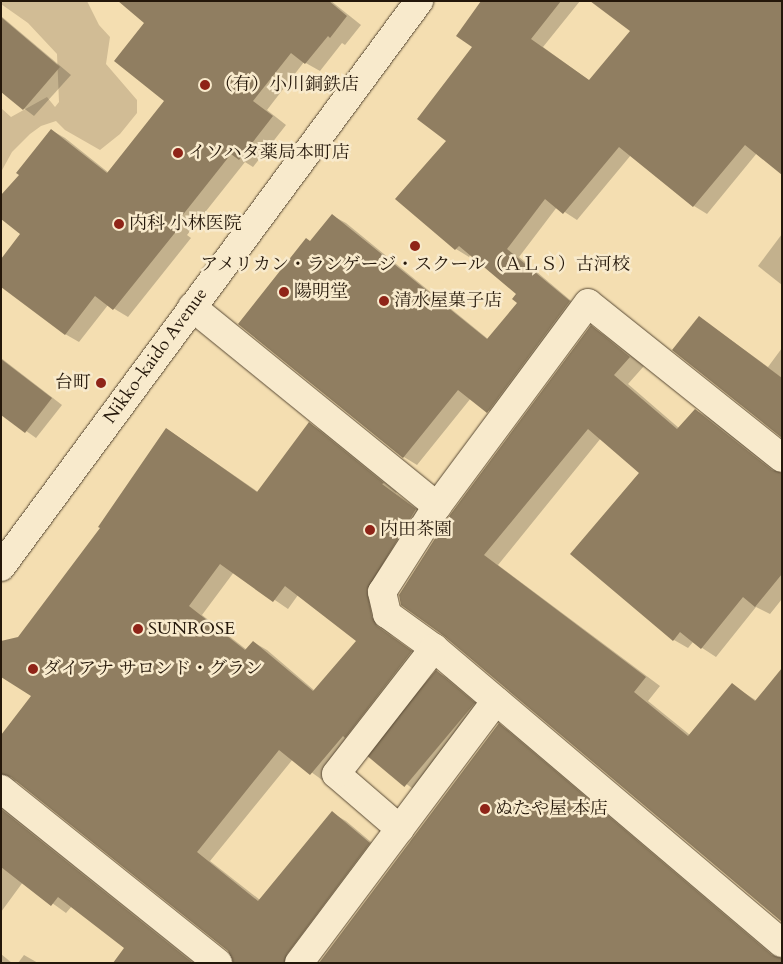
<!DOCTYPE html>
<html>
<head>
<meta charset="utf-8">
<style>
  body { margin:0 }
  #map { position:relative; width:783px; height:964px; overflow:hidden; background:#f4deb1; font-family:Cardo,"Noto Serif JP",serif }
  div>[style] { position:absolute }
  .green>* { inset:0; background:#d1bc95 }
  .shadow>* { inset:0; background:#0003 }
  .building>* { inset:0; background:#907e61; transform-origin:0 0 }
  .roads { filter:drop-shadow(0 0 1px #584934) drop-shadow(0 0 1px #584934) }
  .minor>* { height:28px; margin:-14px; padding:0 14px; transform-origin:14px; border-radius:14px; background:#f8eacc }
  .secondary>* { height:28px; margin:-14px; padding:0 14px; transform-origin:14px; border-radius:14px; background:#f8eacc }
  .dots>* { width:14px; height:14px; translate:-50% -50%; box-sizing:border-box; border:2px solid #f8eacc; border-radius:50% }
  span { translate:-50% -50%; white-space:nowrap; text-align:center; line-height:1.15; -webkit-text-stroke:5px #f8eacc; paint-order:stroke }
  .poi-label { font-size:18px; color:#24170a }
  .left { translate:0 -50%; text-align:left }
  .right { translate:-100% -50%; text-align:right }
  .street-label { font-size:18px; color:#24170a }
  .frame { position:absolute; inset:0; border:2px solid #24170a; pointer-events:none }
</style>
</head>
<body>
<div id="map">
  <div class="green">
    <div style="clip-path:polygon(1px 1px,87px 1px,99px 25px,110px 37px,106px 64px,137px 100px,137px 113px,120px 134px,100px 150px,65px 130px,56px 121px,41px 126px,30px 134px,12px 152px,1px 172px,1px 108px,11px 117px,47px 97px,55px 107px,59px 102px,57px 54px,28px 23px,1px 4px)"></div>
  </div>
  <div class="shadow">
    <div style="clip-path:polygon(120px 1px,331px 1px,361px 25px,345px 45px,342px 43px,320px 71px,304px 62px,267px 110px,286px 125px,253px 167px,245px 162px,187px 235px,191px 238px,128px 317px,108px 305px,79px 342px,65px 334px,21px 234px,20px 175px,51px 130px,65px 138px,109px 173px,166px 101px,146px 23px)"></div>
    <div style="clip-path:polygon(483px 1px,580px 1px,543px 47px,590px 81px,756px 1px,757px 153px,707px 214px,694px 206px,631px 155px,577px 220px,557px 207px,519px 257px,582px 310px,501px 419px,471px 398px,417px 465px,404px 457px,240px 324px,333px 216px,346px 223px,488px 339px,519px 303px,518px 294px,471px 254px,469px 257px,456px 249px,397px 198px,448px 141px,474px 46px)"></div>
    <div style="clip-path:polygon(1px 16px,71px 75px,34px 116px,1px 91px)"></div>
    <div style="clip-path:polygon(782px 234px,782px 285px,758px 266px)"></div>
    <div style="clip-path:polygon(699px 317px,768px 367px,782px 348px,782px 436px)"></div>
    <div style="clip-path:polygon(591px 327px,605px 335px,644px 366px,628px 384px,680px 429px,695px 410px,710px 418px,782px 474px,782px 599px,770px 614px,756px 607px,716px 657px,693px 642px,688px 648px,674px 640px,572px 554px,640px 472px,601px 438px,498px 565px,660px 686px,648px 701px,690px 735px,732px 685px,757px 701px,782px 855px,445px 635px)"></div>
    <div style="clip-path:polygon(1px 358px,62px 405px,36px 438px,1px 413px)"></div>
    <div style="clip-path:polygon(evenodd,309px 424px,324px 432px,397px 492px,396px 493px,430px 518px,381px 598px,386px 627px,392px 636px,425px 660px,325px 782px,293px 759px,210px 861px,260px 900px,332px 813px,346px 821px,383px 852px,300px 963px,234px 963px,229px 950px,18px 781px,10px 782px,1px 792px,1px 737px,33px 696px,19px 638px,102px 528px,167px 429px,258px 492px,309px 424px,234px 572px,288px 609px,298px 595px,358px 640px,315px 691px,267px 650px,253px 642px,247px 650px,202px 615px,234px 572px)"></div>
    <div style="clip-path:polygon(437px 672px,448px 678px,485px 710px,421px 795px,371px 757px)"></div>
    <div style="clip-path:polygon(499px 725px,513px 733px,780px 960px,613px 963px)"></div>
    <div style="clip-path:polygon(1px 805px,6px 811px,195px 963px,114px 963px,126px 947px,72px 906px,66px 913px,23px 882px,1px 912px)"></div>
    <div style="clip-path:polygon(1px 954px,12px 963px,1px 963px)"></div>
    <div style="clip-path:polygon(24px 955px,38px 963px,18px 963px)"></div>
  </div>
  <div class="building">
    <div style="clip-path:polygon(118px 1px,329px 1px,347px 16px,330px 38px,328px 36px,305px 64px,291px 53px,253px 101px,273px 116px,239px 160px,231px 154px,174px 226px,178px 229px,113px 310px,95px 296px,65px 335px,1px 287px,1px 259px,20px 234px,1px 219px,1px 195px,19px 175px,16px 173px,51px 129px,107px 173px,164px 101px,114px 61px,144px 23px)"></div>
    <div style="clip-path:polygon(481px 1px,561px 1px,531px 39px,589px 80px,630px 31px,590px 1px,782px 1px,782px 175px,745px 145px,693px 207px,619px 147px,563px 214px,545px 199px,507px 249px,570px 301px,487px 413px,458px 390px,403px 458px,238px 324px,306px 238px,310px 241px,332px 214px,487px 339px,517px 303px,512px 299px,516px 294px,459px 246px,455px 250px,395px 199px,446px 141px,417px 119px,472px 47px,456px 36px)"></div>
    <div style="clip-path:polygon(1px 17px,60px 67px,23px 110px,1px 92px)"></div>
    <div style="clip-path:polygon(699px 316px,782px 378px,782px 438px,672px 350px)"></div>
    <div style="clip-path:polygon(591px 325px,630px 357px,614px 375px,677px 429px,695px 409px,772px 470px,782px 473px,782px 574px,755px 607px,743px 597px,701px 649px,680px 632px,673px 641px,570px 554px,639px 473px,588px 429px,484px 555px,646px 677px,634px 692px,688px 736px,732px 683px,755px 701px,782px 668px,782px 922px,444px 636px,401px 605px,399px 595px,450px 515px)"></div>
    <div style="clip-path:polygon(1px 359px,52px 398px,25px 433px,1px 415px)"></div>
    <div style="clip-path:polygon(evenodd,309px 422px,384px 483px,382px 484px,416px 509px,367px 590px,372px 617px,377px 626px,412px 651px,345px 738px,343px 736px,310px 775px,279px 750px,197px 852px,258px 901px,332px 811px,370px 843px,287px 954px,284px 963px,233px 963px,228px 951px,11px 777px,1px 774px,1px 735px,31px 696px,1px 677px,1px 641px,18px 637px,100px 528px,98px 527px,166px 428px,257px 492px,309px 422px,220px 564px,273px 602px,285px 586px,356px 641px,313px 691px,253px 641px,245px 650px,189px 606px,220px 564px)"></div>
    <div style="left:436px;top:670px;width:51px;height:110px;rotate:40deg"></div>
    <div style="clip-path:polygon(499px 723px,772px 955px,782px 958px,782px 963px,319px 963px)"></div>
    <div style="clip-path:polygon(1px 809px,193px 963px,113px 963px,124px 948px,58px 897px,51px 906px,1px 867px)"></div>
  </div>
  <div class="roads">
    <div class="minor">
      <div style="left:192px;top:307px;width:316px;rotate:39.1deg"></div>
      <div style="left:782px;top:458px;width:248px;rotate:-141.4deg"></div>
      <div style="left:588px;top:303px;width:253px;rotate:126.6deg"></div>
      <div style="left:437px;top:506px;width:102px;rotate:122.6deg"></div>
      <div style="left:382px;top:592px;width:23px;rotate:77deg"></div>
      <div style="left:387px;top:614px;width:58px;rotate:35.9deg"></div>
      <div style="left:434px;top:648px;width:456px;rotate:40.3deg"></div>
      <div style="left:1px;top:789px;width:278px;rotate:38.7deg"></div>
      <div style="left:400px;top:829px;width:84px;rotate:-139.3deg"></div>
      <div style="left:336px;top:774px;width:160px;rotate:-52.1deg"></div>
      <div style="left:299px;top:963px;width:328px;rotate:-53.1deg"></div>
    </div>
    <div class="secondary">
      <div style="left:1px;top:567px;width:704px;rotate:-53.55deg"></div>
    </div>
  </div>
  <div class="dots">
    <div style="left:205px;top:85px;background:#8f2418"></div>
    <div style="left:178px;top:153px;background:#8f2418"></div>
    <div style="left:119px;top:224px;background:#8f2418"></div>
    <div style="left:415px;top:246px;background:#8f2418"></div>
    <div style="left:284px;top:292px;background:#8f2418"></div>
    <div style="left:384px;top:301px;background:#8f2418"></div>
    <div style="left:101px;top:383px;background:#8f2418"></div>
    <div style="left:370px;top:530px;background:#8f2418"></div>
    <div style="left:138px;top:629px;background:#8f2418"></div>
    <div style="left:33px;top:669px;background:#8f2418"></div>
    <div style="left:485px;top:809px;background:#8f2418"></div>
  </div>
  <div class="poi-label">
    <span class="left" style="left:215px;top:85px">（有）小川銅鉄店</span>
    <span class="left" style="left:188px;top:153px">イソハタ薬局本町店</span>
    <span class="left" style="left:129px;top:224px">内科 小林医院</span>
    <span style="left:415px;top:265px">アメリカン・ランゲージ・スクール（ＡＬＳ）古河校</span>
    <span class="left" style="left:294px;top:292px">陽明堂</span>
    <span class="left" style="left:394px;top:301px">清水屋菓子店</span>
    <span class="right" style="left:91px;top:383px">台町</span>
    <span class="left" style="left:380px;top:530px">内田茶園</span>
    <span class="left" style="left:148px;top:629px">SUNROSE</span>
    <span class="left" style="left:43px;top:669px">ダイアナ サロンド・グラン</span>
    <span class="left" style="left:495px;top:809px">ぬたや屋 本店</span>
  </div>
  <div class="street-label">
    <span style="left:156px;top:356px;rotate:-54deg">Nikko-kaido Avenue</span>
  </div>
  <div class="frame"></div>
</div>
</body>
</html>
